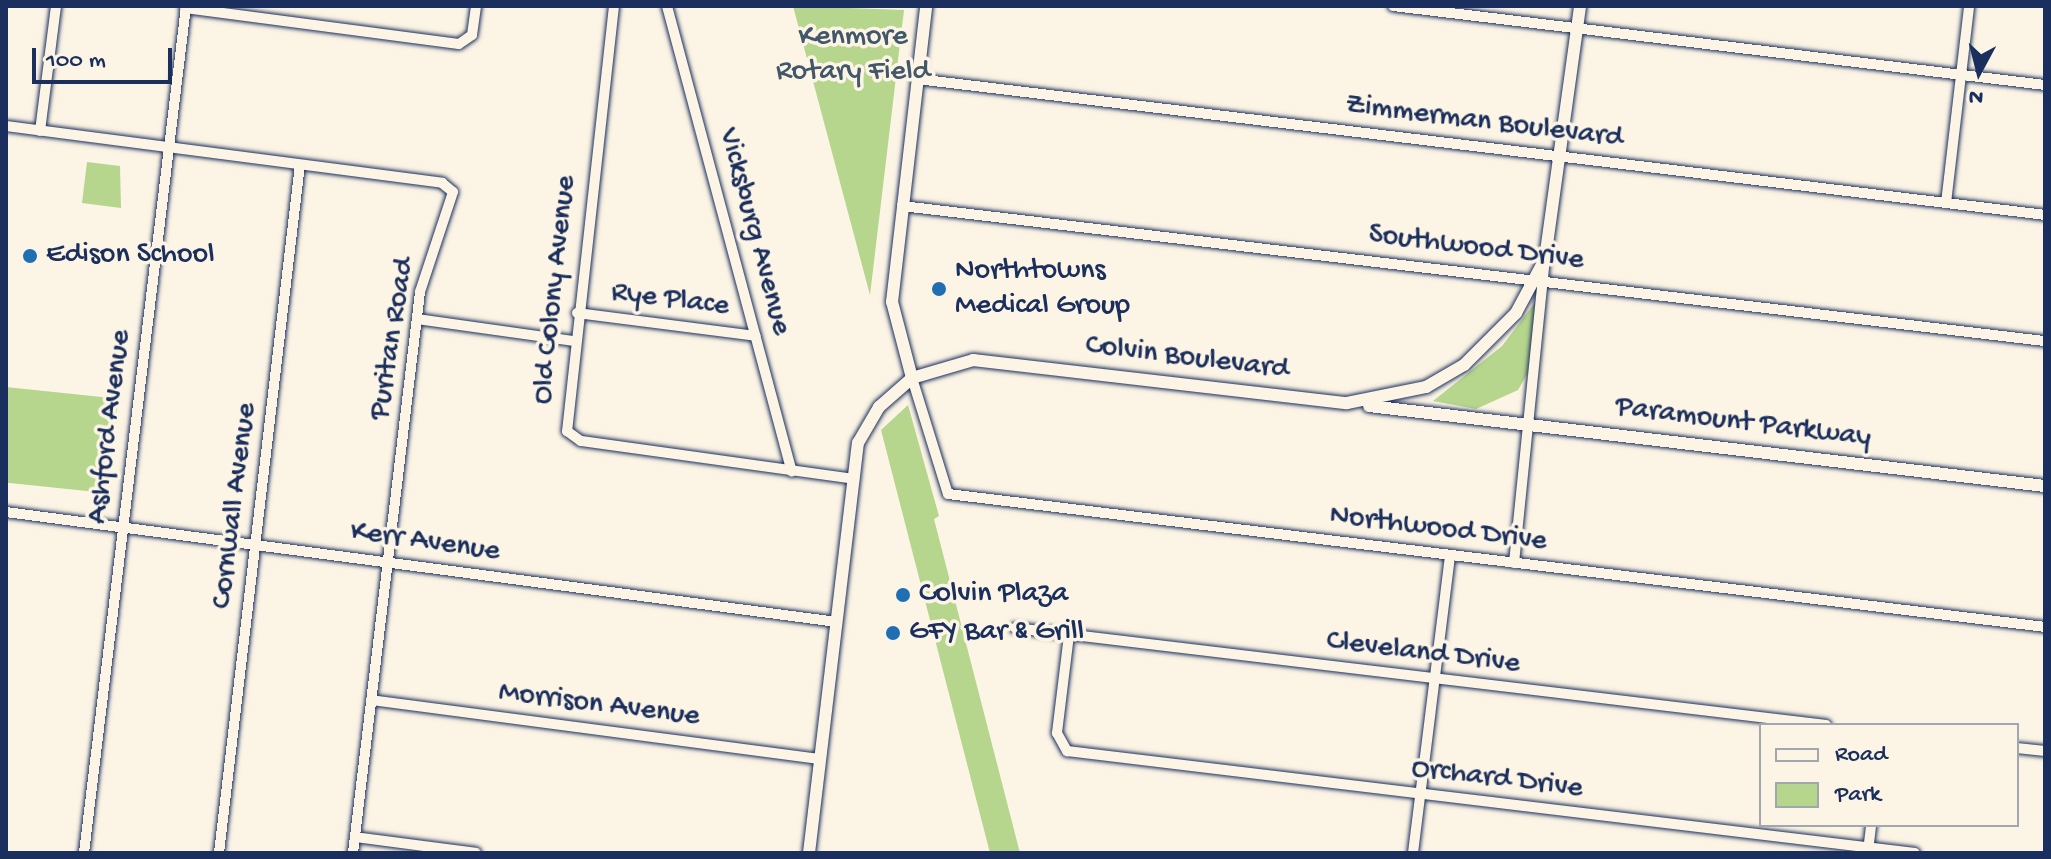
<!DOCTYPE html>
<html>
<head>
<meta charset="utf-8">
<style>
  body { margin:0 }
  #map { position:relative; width:2051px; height:859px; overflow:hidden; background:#fcf5e5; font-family:"Gochi Hand",sans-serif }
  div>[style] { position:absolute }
  .green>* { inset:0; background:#b6d58d; transform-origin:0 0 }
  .roads { filter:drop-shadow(0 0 2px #1b2f5e) drop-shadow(0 0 2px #1b2f5e) }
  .minor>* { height:10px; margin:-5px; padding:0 5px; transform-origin:5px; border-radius:5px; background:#fcf5e5 }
  .tertiary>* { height:12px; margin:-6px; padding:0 6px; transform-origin:6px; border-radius:6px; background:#fcf5e5 }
  .dots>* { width:22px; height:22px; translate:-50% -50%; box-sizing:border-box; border:4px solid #fcf5e5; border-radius:50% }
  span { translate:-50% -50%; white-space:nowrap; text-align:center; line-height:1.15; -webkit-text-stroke:7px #fcf5e5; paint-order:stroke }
  .park-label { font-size:30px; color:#42586a }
  .street-label { font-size:30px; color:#1b2f5e }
  .poi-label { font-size:30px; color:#1b2f5e }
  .left { translate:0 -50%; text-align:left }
  .frame { position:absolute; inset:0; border:8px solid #1b2f5e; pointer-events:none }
  .legend { position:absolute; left:1759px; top:723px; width:260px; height:104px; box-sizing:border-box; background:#fcf5e5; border:2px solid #a2a6af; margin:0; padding:10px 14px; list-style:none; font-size:24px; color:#1b2f5e }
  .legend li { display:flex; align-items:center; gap:16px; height:40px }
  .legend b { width:40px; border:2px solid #a2a6af }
  .north { position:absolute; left:1939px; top:32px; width:80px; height:80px; -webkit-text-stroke:6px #fcf5e5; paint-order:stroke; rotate:187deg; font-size:22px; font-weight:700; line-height:32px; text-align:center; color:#1b2f5e }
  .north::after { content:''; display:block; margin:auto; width:28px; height:36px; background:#1b2f5e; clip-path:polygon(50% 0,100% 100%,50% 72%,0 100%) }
  .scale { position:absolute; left:32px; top:48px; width:140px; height:36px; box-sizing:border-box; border:4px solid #1b2f5e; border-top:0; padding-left:10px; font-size:24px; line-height:28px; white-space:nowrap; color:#1b2f5e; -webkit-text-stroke:6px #fcf5e5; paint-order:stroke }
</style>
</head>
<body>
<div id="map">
  <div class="green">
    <div style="clip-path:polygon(793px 6px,904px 10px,870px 295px)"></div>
    <div style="clip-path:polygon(87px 162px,120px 166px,121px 208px,82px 203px)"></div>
    <div style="clip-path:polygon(1537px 300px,1530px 369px,1518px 390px,1476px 409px,1433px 401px,1502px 346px)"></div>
    <div style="left:6px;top:387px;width:113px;height:95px;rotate:6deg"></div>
    <div style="clip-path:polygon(908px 405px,939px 516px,934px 519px,1020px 853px,990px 853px,881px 430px)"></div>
  </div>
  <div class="roads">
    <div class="minor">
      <div style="left:614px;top:6px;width:428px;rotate:96.3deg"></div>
      <div style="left:567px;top:431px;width:17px;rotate:36deg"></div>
      <div style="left:581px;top:441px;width:276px;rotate:7.9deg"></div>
      <div style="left:667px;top:6px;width:482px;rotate:75deg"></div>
      <div style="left:1393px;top:6px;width:657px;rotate:6.91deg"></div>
      <div style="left:185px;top:8px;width:276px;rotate:7.5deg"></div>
      <div style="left:459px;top:44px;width:16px;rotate:-35deg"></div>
      <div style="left:472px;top:35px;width:29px;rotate:-82deg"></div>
      <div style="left:917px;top:79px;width:1136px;rotate:6.87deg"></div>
      <div style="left:6px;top:126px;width:440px;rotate:7.4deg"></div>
      <div style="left:442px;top:183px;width:14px;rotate:39deg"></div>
      <div style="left:453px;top:192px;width:105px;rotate:108.3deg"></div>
      <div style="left:420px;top:292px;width:565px;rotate:96.81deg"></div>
      <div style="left:40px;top:131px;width:126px;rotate:-82.7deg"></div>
      <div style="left:1946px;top:203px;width:198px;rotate:-83.3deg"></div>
      <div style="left:902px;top:206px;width:1151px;rotate:6.74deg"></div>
      <div style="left:577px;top:313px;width:180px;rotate:7.3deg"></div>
      <div style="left:417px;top:319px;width:159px;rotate:8deg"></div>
      <div style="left:912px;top:378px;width:121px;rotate:72.8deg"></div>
      <div style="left:948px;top:494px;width:1105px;rotate:6.91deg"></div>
      <div style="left:6px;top:512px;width:838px;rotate:7.54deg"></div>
      <div style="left:1514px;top:563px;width:306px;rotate:-84.2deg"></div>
      <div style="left:1015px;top:628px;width:817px;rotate:6.82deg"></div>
      <div style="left:1069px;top:635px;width:99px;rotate:97deg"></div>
      <div style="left:1057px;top:733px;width:21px;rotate:61deg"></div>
      <div style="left:1067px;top:751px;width:854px;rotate:6.86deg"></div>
      <div style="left:371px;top:700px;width:453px;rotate:7.5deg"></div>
      <div style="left:2017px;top:748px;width:28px;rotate:6deg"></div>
      <div style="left:355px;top:837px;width:122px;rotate:7.5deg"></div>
      <div style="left:1868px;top:851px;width:26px;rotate:-83deg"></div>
      <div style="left:84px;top:853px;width:853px;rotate:-83.13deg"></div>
      <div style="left:219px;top:853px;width:693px;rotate:-83.29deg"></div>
      <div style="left:1413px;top:853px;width:299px;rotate:-82.9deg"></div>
    </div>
    <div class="tertiary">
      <div style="left:912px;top:378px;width:79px;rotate:-104.7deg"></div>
      <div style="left:892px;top:302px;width:298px;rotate:-83.4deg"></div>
      <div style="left:1369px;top:406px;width:681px;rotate:6.75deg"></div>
      <div style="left:809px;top:853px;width:413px;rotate:-83.2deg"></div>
      <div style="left:858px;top:443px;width:42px;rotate:-59.7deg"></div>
      <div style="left:879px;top:407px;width:44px;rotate:-41.3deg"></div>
      <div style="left:912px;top:378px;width:64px;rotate:-16.4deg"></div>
      <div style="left:973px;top:360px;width:376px;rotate:6.6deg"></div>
      <div style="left:1347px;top:403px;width:81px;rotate:-11.4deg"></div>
      <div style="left:1426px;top:387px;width:44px;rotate:-30.1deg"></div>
      <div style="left:1464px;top:365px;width:74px;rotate:-45deg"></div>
      <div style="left:1516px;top:313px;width:61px;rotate:-61.8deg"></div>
      <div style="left:1545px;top:259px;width:255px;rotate:-82.1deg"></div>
    </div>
  </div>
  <div class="dots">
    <div style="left:30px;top:256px;background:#1f6fb2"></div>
    <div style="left:939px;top:289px;background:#1f6fb2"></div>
    <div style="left:903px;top:595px;background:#1f6fb2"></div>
    <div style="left:893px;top:633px;background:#1f6fb2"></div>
  </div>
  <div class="park-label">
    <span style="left:853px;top:55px">Kenmore<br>Rotary Field</span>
  </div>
  <div class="street-label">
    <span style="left:1484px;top:123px;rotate:7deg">Zimmerman Boulevard</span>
    <span style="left:753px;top:232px;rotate:75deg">Vicksburg Avenue</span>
    <span style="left:1476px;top:249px;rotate:7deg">Southwood Drive</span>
    <span style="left:556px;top:290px;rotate:-84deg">Old Colony Avenue</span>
    <span style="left:670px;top:301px;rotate:7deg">Rye Place</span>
    <span style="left:394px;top:339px;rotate:-81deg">Puritan Road</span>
    <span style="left:1187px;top:359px;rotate:7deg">Colvin Boulevard</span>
    <span style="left:1743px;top:424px;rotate:7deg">Paramount Parkway</span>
    <span style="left:111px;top:427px;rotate:-83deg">Ashford Avenue</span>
    <span style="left:236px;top:506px;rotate:-83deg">Cornwall Avenue</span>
    <span style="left:1438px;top:530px;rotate:7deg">Northwood Drive</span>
    <span style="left:425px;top:543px;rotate:8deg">Kerr Avenue</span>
    <span style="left:1423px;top:654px;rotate:7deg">Cleveland Drive</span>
    <span style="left:599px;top:706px;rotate:7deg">Morrison Avenue</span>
    <span style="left:1497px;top:780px;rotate:7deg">Orchard Drive</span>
  </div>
  <div class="poi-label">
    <span class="left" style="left:46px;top:256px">Edison School</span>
    <span class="left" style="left:955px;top:289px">Northtowns<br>Medical Group</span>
    <span class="left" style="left:919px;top:595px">Colvin Plaza</span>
    <span class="left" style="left:909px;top:633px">GFY Bar &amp; Grill</span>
  </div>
  <div class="frame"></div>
  <ul class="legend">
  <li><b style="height:10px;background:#fcf5e5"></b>Road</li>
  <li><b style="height:22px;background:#b6d58d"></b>Park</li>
  </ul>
  <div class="north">N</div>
  <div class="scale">100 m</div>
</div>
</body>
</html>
